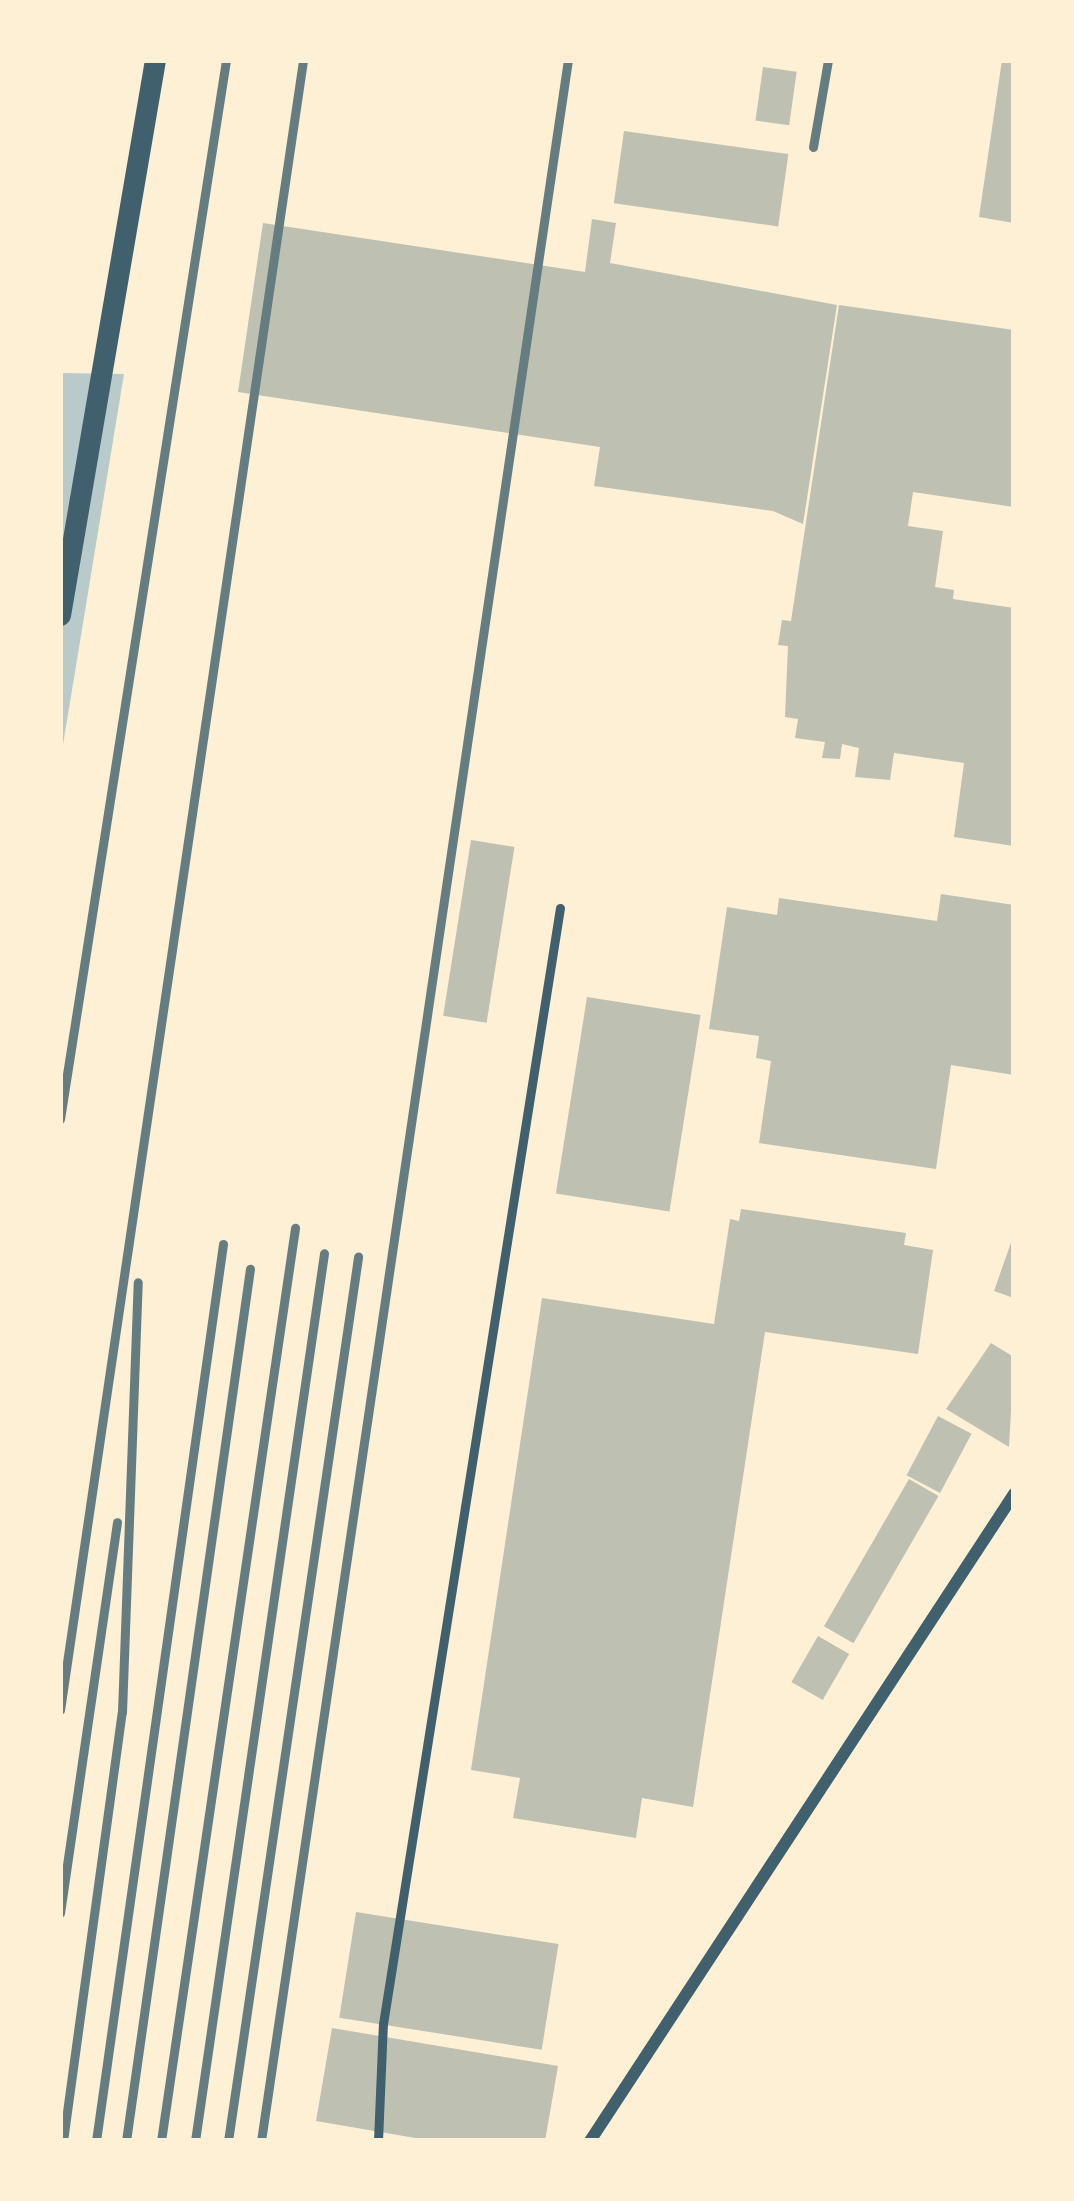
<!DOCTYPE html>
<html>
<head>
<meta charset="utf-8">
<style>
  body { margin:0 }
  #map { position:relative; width:1074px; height:2201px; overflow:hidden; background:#fdf0d5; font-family:"Golos Text",sans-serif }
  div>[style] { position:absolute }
  .green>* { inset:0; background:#b9caca }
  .building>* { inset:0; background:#bec0b2; transform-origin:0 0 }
  .service>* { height:9px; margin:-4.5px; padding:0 4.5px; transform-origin:4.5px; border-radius:4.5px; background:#3f606c }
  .minor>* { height:12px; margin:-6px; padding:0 6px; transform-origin:6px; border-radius:6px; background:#3f606c }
  .tertiary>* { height:21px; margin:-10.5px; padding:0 10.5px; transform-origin:10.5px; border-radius:10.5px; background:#3f606c }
  .rail>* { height:9px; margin:-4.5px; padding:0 4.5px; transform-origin:4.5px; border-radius:4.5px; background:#657d81 }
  span { translate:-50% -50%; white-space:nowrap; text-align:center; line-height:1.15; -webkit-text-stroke:10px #fdf0d5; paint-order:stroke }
  .frame { position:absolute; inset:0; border:63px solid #fdf0d5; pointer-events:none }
</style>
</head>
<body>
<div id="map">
  <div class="green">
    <div style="clip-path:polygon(60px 373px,124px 374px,60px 763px)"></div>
  </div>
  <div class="building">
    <div style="clip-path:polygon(1002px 60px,1014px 60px,1014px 223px,979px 217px)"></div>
    <div style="left:763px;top:67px;width:34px;height:54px;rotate:8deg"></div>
    <div style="left:624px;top:131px;width:166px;height:73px;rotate:8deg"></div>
    <div style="clip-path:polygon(592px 219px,616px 223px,610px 263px,837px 305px,803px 524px,773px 511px,594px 486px,600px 447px,238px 392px,263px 223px,585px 272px)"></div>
    <div style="clip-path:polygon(839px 305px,1014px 330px,1014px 507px,913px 492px,908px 526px,943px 531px,935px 587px,954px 590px,953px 599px,1014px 608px,1014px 846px,954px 837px,964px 763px,894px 753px,890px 780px,855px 777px,859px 748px,842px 744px,840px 759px,822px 758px,825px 742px,795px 738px,798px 719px,785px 717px,788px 646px,778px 645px,782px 620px,791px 621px)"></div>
    <div style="left:471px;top:840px;width:44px;height:178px;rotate:9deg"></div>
    <div style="clip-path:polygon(941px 894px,1014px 905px,1014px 1075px,951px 1065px,936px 1169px,759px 1143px,771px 1061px,756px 1058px,759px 1036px,709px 1029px,727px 907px,777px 915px,779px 898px,937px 921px)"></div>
    <div style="left:587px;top:997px;width:115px;height:199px;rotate:9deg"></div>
    <div style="clip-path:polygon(741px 1209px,906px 1233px,904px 1245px,933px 1250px,918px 1354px,765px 1332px,693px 1807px,642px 1798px,636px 1838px,513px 1818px,520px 1778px,471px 1770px,542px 1298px,714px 1324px,730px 1219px,739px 1221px)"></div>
    <div style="clip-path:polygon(1013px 1237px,1014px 1237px,1014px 1298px,994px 1291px)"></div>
    <div style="clip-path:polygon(991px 1343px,1014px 1357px,1009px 1447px,946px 1409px)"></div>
    <div style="left:938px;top:1416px;width:38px;height:67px;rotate:28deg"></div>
    <div style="left:909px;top:1479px;width:34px;height:170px;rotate:30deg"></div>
    <div style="left:818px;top:1636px;width:36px;height:53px;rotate:30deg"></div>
    <div style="left:356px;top:1912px;width:205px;height:107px;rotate:9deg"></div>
    <div style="clip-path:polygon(332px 2028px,558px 2066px,545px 2141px,433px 2141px,316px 2121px)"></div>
  </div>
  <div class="service">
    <div style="left:378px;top:2141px;width:117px;rotate:-87.6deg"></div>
    <div style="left:383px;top:2024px;width:1130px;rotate:-80.99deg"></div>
  </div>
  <div class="minor">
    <div style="left:590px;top:2141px;width:774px;rotate:-56.76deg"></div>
  </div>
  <div class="tertiary">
    <div style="left:60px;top:615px;width:563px;rotate:-80.29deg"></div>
  </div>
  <div class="rail">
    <div style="left:813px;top:147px;width:88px;rotate:-80.2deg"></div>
    <div style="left:60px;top:1119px;width:1072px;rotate:-81.09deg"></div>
    <div style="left:60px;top:1710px;width:1668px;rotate:-81.62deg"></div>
    <div style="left:60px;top:1913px;width:395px;rotate:-81.7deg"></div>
    <div style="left:63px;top:2141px;width:433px;rotate:-82.2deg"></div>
    <div style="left:122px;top:1712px;width:430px;rotate:-87.9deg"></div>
    <div style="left:96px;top:2141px;width:906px;rotate:-81.94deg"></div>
    <div style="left:126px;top:2141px;width:881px;rotate:-81.91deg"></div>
    <div style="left:161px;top:2141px;width:923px;rotate:-81.65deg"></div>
    <div style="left:195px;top:2141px;width:897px;rotate:-81.73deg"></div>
    <div style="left:228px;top:2141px;width:894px;rotate:-81.63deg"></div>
    <div style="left:261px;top:2141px;width:2104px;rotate:-81.61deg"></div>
  </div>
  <div class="frame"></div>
</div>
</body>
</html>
